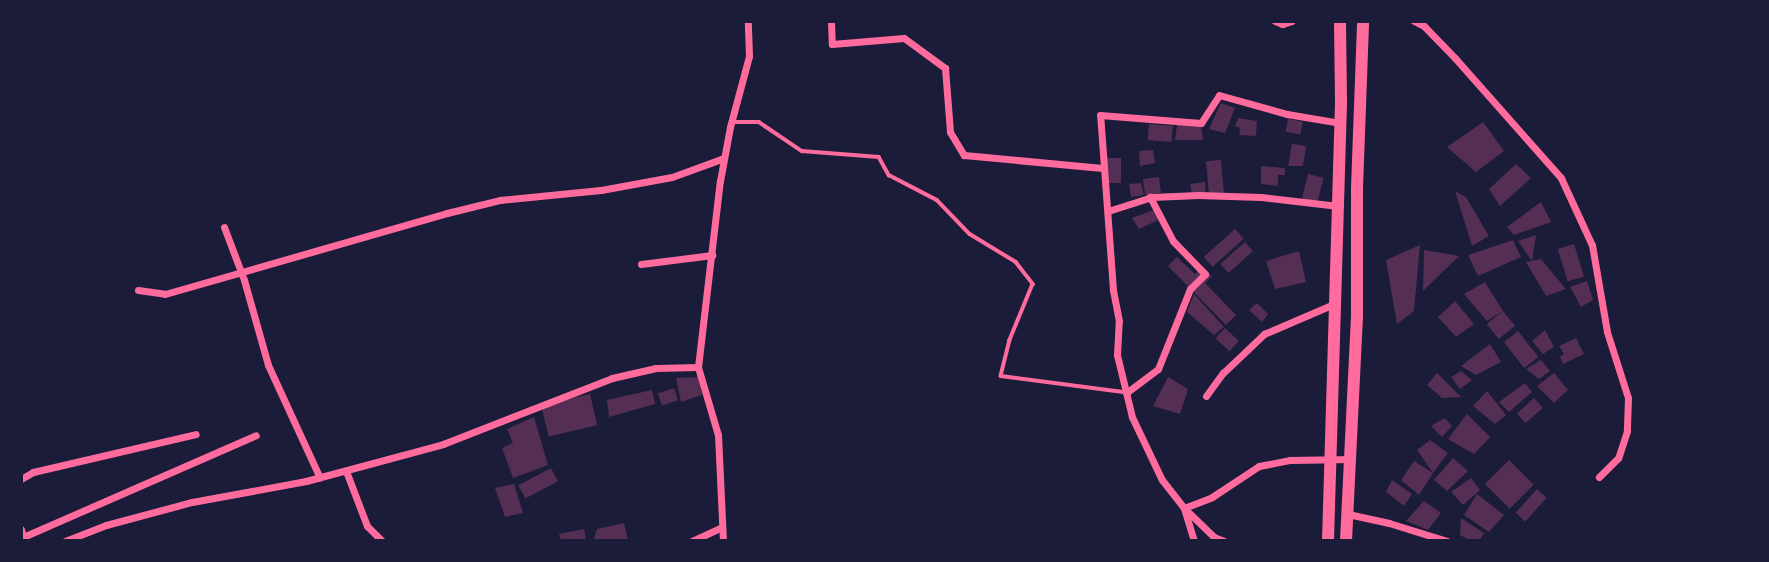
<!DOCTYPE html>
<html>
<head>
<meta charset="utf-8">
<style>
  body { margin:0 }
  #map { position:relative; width:1769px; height:562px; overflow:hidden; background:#1b1b3a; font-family:Signika,sans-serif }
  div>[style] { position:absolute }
  .building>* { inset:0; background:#542f53; transform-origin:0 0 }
  .service>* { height:3.5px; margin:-1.75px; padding:0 1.75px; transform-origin:1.75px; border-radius:1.75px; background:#ff6b9d }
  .minor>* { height:7px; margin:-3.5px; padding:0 3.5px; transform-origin:3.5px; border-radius:3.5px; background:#ff6b9d }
  .primary>* { height:12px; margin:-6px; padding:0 6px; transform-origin:6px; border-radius:6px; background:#ff6b9d }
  span { translate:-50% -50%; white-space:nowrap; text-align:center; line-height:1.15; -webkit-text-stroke:5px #1b1b3a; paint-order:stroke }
  .frame { position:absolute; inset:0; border:23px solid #1b1b3a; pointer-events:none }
</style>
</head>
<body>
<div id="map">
  <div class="building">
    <div style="clip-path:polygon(1221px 103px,1235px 108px,1225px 133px,1209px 129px)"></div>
    <div style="clip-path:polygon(1238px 118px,1257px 121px,1256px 136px,1239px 135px,1240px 128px,1235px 126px)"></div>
    <div style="left:1288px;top:119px;width:15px;height:13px;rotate:11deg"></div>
    <div style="clip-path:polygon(1483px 122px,1504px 151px,1476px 172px,1447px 147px)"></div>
    <div style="left:1149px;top:124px;width:24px;height:16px;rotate:5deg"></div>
    <div style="clip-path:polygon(1177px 125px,1201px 125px,1203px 140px,1175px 140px)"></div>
    <div style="clip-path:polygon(1292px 144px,1306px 146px,1303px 166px,1288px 166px)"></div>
    <div style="clip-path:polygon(1153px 150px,1155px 163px,1140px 166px,1139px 151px)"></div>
    <div style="left:1106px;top:158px;width:15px;height:25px"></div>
    <div style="left:1221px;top:160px;width:33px;height:15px;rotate:85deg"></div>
    <div style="clip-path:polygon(1516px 164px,1531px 178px,1500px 206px,1489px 189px)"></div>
    <div style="clip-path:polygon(1261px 166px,1285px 168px,1285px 175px,1278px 175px,1278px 186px,1261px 184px)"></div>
    <div style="left:1308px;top:174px;width:16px;height:25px;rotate:14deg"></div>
    <div style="left:1159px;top:177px;width:16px;height:16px;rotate:83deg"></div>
    <div style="clip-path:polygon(1205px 182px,1206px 194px,1192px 193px,1190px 184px)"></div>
    <div style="clip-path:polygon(1141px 183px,1144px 195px,1131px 197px,1129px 184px)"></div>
    <div style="clip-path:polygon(1455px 191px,1466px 197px,1489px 236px,1472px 246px)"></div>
    <div style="clip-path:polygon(1541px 202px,1551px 222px,1514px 235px,1507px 227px)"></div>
    <div style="clip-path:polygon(1154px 210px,1158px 220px,1139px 229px,1132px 218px)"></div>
    <div style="left:1235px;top:229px;width:13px;height:42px;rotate:48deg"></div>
    <div style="clip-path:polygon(1536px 235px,1532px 261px,1518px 241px)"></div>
    <div style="clip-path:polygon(1513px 240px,1521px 257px,1478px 276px,1468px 255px)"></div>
    <div style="left:1245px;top:242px;width:12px;height:33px;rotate:48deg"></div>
    <div style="left:1574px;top:244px;width:34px;height:17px;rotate:73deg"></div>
    <div style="clip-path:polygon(1420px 245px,1414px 311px,1397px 324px,1386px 260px)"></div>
    <div style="clip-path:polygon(1424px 250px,1459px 256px,1423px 291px)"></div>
    <div style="clip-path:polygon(1299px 251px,1306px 282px,1275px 289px,1266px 261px)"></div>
    <div style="clip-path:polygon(1177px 257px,1195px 274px,1202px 267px,1212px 276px,1205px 283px,1236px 315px,1226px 325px,1168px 266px)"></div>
    <div style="clip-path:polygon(1541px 259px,1566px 289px,1546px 296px,1526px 262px)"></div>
    <div style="clip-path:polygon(1587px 281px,1593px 300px,1581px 307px,1570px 287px)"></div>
    <div style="clip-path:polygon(1485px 282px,1503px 311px,1487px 321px,1464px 294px)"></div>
    <div style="clip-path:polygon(1194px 294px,1224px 327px,1214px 335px,1187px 312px)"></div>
    <div style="clip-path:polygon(1455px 301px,1474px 324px,1456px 337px,1438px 317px)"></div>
    <div style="clip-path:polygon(1257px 303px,1268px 314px,1262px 322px,1249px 310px)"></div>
    <div style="left:1503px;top:311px;width:19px;height:21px;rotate:51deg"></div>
    <div style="left:1225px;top:328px;width:19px;height:14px;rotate:43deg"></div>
    <div style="clip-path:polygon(1545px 330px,1554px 347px,1543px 354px,1532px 341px)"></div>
    <div style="left:1518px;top:331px;width:33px;height:18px;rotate:52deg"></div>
    <div style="clip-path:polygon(1576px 338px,1584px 354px,1563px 364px,1560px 357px,1564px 354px,1559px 346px)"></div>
    <div style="clip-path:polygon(1490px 344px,1501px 362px,1476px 375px,1461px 366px)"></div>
    <div style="clip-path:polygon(1541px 360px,1550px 371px,1539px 379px,1526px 369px)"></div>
    <div style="clip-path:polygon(1461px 371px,1472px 380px,1460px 389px,1451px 377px)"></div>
    <div style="clip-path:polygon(1437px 373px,1461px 397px,1442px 398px,1427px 385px)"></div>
    <div style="clip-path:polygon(1554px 373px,1568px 390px,1554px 403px,1537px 386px)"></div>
    <div style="clip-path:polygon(698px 377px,702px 395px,681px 402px,676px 378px)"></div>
    <div style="clip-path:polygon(1168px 377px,1188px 389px,1180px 414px,1153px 406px)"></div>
    <div style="clip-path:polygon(1525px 383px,1532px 392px,1509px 412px,1499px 402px)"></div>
    <div style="left:674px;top:388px;width:13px;height:17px;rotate:72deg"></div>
    <div style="clip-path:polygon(652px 390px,655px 404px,609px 417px,607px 400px)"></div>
    <div style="clip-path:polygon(1487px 391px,1506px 415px,1495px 424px,1473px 406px)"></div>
    <div style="left:590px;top:394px;width:32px;height:50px;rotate:77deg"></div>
    <div style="left:1534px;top:398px;width:13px;height:23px;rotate:48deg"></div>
    <div style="clip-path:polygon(1467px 414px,1490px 437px,1474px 454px,1448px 439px)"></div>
    <div style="clip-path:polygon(534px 417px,548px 465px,513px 478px,502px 448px,513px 443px,507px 429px)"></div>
    <div style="clip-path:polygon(1445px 418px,1452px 426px,1442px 437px,1431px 426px)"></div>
    <div style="clip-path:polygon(1430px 440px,1448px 453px,1433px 473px,1417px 450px)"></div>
    <div style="clip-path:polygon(1453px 458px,1468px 471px,1447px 491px,1434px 480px)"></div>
    <div style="left:1509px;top:460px;width:35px;height:34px;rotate:45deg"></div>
    <div style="clip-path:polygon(1414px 461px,1433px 473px,1419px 495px,1401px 480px)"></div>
    <div style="left:551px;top:468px;width:15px;height:37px;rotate:62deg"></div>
    <div style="clip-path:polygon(1471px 478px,1480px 490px,1463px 505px,1451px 492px)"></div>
    <div style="clip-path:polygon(1392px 480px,1412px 494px,1404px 506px,1386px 492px)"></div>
    <div style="clip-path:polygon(514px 484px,523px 513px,505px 517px,495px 488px)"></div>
    <div style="left:1537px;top:489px;width:13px;height:32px;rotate:42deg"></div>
    <div style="clip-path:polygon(1477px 494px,1504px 515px,1489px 532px,1464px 515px)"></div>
    <div style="clip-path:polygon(1424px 501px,1441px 513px,1428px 530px,1406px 521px)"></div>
    <div style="clip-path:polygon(1461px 518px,1484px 533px,1479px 541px,1471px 541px,1460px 535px)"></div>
    <div style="clip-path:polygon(624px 523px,628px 540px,593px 541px,597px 529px)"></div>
    <div style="clip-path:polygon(584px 529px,586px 541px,561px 541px,559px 534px)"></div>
  </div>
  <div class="service">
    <div style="left:733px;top:122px;width:26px"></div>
    <div style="left:759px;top:122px;width:52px;rotate:34deg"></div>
    <div style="left:802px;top:151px;width:77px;rotate:4.5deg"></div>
    <div style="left:879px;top:157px;width:21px;rotate:61deg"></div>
    <div style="left:889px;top:175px;width:54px;rotate:27.5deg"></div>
    <div style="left:937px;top:200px;width:47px;rotate:45.9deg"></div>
    <div style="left:970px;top:234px;width:54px;rotate:31.3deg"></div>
    <div style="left:1016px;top:262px;width:28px;rotate:52deg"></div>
    <div style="left:1033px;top:284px;width:61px;rotate:112.3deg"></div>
    <div style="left:1010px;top:340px;width:37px;rotate:104deg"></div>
    <div style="left:1001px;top:376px;width:125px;rotate:7.4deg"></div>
  </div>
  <div class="minor">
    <div style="left:831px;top:21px;width:23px;rotate:88deg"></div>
    <div style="left:832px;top:44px;width:72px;rotate:-4.8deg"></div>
    <div style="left:904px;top:38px;width:51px;rotate:36.2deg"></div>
    <div style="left:945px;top:68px;width:64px;rotate:85.5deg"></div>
    <div style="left:950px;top:132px;width:27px;rotate:59deg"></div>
    <div style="left:964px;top:155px;width:139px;rotate:5.4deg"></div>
    <div style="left:1275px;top:21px;width:8px;rotate:23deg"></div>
    <div style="left:1282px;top:24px;width:10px;rotate:-17deg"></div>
    <div style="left:1414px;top:21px;width:11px;rotate:27deg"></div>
    <div style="left:1424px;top:26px;width:45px;rotate:45.9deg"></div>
    <div style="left:1455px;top:58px;width:160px;rotate:48.5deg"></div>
    <div style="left:1561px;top:178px;width:74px;rotate:65.2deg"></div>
    <div style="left:1592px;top:245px;width:88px;rotate:80.2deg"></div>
    <div style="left:1607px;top:332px;width:69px;rotate:72.3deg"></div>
    <div style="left:1628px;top:398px;width:33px;rotate:92deg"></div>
    <div style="left:1627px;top:431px;width:28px;rotate:108deg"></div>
    <div style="left:1618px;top:458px;width:27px;rotate:135deg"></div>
    <div style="left:1108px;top:211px;width:46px;rotate:-17.7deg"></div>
    <div style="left:1152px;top:197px;width:46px;rotate:-2.5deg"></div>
    <div style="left:1198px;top:195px;width:63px;rotate:1.8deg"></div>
    <div style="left:1261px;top:197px;width:78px;rotate:6.7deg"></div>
    <div style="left:224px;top:227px;width:57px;rotate:69.3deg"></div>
    <div style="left:244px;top:280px;width:88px;rotate:74.2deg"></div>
    <div style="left:268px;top:365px;width:124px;rotate:65.3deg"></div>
    <div style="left:641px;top:264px;width:72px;rotate:-7.2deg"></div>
    <div style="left:138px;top:290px;width:27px;rotate:8deg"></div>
    <div style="left:165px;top:294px;width:293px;rotate:-16deg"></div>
    <div style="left:447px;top:213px;width:55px;rotate:-13.8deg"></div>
    <div style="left:500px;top:200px;width:101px;rotate:-5.7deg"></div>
    <div style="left:601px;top:190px;width:72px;rotate:-10.4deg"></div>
    <div style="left:672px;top:177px;width:55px;rotate:-20.1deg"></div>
    <div style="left:1126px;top:393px;width:40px;rotate:-37deg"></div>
    <div style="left:1158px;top:369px;width:86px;rotate:-68.2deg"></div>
    <div style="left:1190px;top:289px;width:21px;rotate:-45deg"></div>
    <div style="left:1205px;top:274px;width:46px;rotate:-134.1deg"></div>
    <div style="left:1173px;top:241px;width:50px;rotate:-117.6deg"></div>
    <div style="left:1206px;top:396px;width:29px;rotate:-54deg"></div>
    <div style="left:1223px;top:373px;width:57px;rotate:-43.6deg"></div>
    <div style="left:1264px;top:334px;width:76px;rotate:-23.2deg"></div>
    <div style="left:346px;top:471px;width:59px;rotate:69.1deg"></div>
    <div style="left:367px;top:526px;width:21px;rotate:45deg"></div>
    <div style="left:21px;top:479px;width:14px;rotate:-30deg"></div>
    <div style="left:33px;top:472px;width:167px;rotate:-13.1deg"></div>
    <div style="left:1348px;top:514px;width:42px;rotate:12.4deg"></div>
    <div style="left:1389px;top:523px;width:61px;rotate:17.2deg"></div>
    <div style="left:21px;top:529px;width:8px;rotate:76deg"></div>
    <div style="left:23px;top:537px;width:254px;rotate:-23.6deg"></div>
    <div style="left:65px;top:541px;width:44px;rotate:-21.3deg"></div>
    <div style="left:106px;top:525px;width:89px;rotate:-15deg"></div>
    <div style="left:192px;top:502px;width:116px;rotate:-10.4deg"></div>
    <div style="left:306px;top:481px;width:142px;rotate:-15.1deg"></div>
    <div style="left:443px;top:444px;width:181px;rotate:-21.3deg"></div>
    <div style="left:612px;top:378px;width:45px;rotate:-12.8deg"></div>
    <div style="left:656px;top:368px;width:42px;rotate:-1.4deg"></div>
    <div style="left:692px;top:541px;width:33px;rotate:-25deg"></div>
    <div style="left:723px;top:541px;width:106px;rotate:-92.7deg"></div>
    <div style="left:718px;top:435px;width:71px;rotate:-106.4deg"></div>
    <div style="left:698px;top:367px;width:187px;rotate:-83.3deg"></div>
    <div style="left:720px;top:181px;width:55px;rotate:-79.5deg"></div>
    <div style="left:730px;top:127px;width:73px;rotate:-75deg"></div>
    <div style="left:749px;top:56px;width:35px;rotate:-92deg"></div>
    <div style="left:1194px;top:541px;width:34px;rotate:-107deg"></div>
    <div style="left:1184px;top:508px;width:30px;rotate:-21deg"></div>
    <div style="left:1212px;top:497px;width:56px;rotate:-33.4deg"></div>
    <div style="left:1259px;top:466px;width:32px;rotate:-11deg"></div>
    <div style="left:1290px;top:460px;width:61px;rotate:-0.9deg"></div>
    <div style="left:1224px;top:541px;width:11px;rotate:-158deg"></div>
    <div style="left:1214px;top:537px;width:42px;rotate:-136deg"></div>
    <div style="left:1184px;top:508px;width:36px;rotate:-128deg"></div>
    <div style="left:1162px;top:480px;width:70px;rotate:-115.5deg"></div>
    <div style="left:1132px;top:417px;width:64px;rotate:-103.6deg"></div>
    <div style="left:1117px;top:355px;width:34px;rotate:-87deg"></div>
    <div style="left:1119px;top:321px;width:32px;rotate:-101deg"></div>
    <div style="left:1113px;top:290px;width:175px;rotate:-94.2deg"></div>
    <div style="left:1100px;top:115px;width:101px;rotate:4.5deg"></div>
    <div style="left:1201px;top:123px;width:33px;rotate:-57deg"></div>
    <div style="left:1219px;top:95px;width:71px;rotate:15.6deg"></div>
    <div style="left:1287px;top:114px;width:55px;rotate:9.5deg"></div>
  </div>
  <div class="primary">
    <div style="left:1328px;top:541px;width:439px;rotate:-88.3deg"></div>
    <div style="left:1341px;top:102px;width:81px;rotate:-90.7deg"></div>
    <div style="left:1346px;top:541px;width:224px;rotate:-87.2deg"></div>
    <div style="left:1357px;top:317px;width:129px;rotate:-90deg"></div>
    <div style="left:1357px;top:188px;width:167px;rotate:-87.9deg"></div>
  </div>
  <div class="frame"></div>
</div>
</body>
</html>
